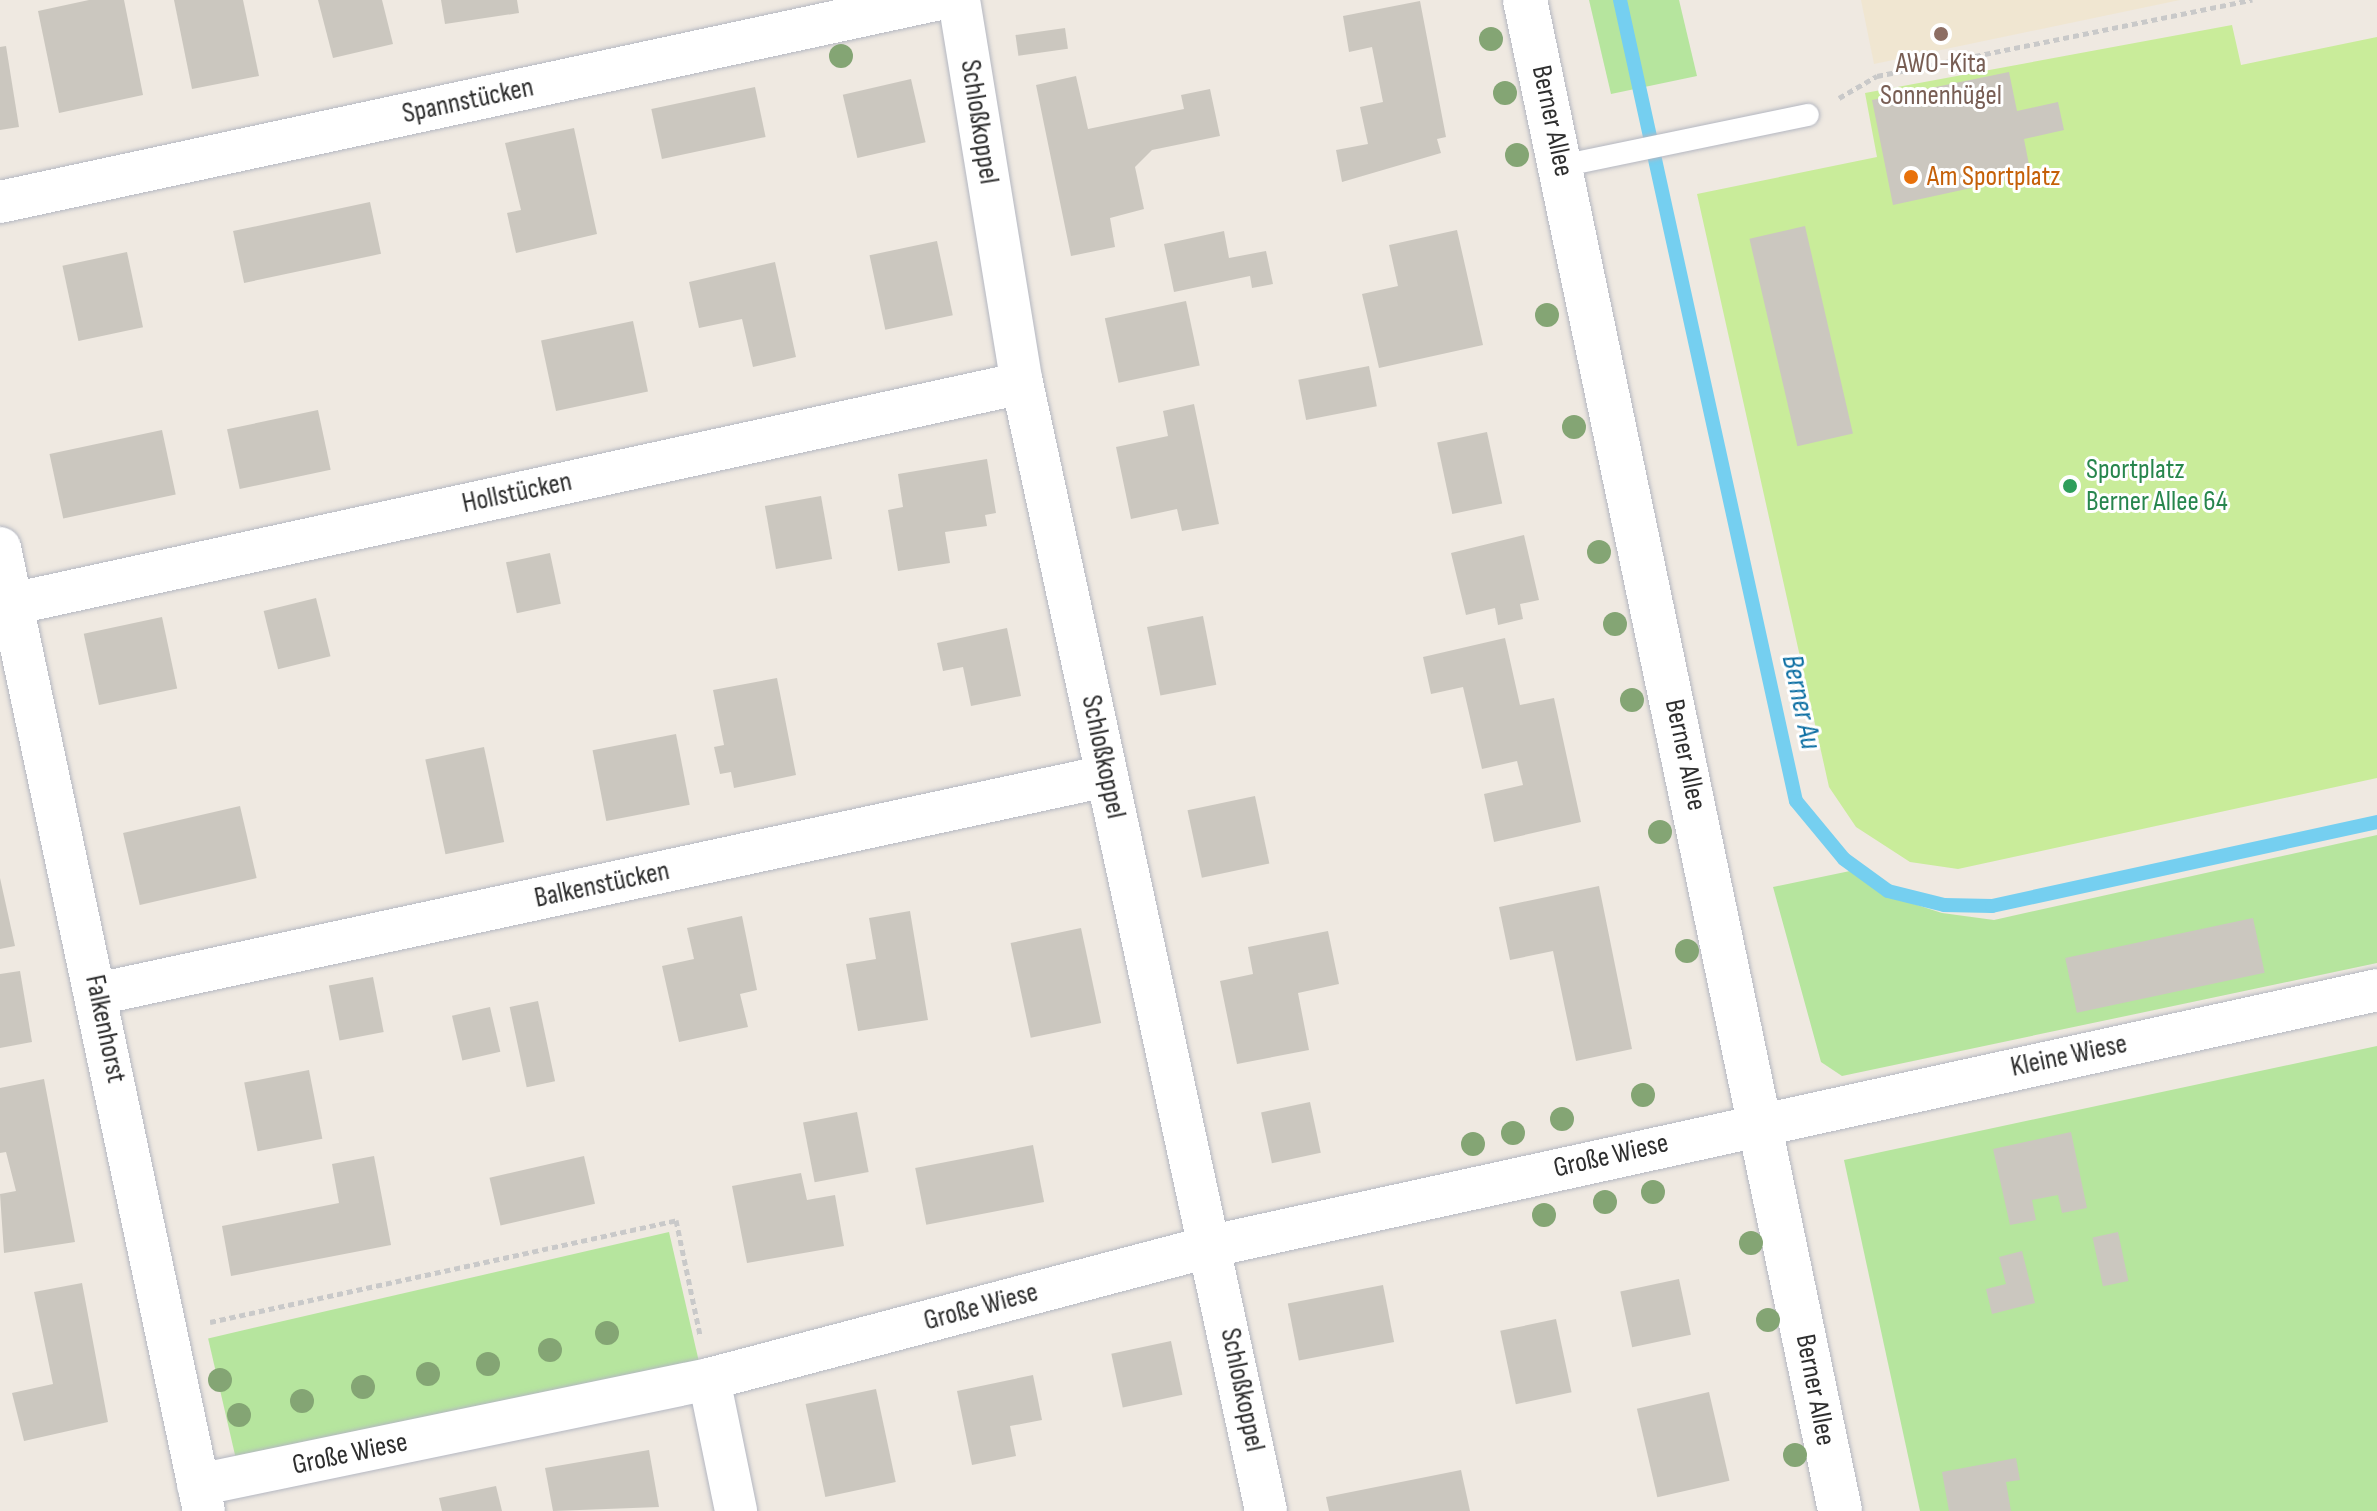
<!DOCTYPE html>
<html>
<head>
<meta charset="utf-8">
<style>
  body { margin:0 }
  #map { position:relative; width:2377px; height:1511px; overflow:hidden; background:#efe9e1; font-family:"Sofia Sans Condensed",sans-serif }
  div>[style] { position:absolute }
  .education>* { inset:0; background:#f0e6d1 }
  .green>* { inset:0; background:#b6e59e; transform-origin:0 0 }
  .pitch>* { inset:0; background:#c9ec9a }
  .stream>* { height:14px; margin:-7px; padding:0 7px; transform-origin:7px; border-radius:7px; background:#75cff0 }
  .building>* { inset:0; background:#cbc7bf; transform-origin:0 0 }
  .path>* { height:5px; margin-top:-2.5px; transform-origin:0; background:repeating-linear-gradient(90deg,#c9c9c9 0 6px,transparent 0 10px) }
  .roads { filter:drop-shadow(0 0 2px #b4b7c1) drop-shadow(0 0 2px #b4b7c1) }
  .lane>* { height:22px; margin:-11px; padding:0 11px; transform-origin:11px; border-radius:11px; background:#fff }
  .street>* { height:42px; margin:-21px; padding:0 21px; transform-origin:21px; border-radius:21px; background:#fff }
  .secondary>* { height:44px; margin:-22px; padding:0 22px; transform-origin:22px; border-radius:22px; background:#fff }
  .trees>* { width:24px; height:24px; margin:-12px; border-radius:50%; background:#84a574 }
  .dots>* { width:22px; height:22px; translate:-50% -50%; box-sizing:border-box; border:4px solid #fff; border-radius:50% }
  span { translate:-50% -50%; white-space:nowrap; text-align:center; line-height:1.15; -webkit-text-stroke:6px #fff; paint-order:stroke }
  .education-label { font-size:28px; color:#785e54 }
  .street-label { font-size:28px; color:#2e2e2e }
  .food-label { font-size:28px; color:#c56008 }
  .left { translate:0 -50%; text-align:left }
  .leisure-label { font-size:28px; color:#27864d }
  .water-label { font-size:30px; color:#0d6fa3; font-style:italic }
</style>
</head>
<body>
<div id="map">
  <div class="education">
    <div style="clip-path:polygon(1861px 0,2180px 0,1874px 64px)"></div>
  </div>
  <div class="green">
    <div style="clip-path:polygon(1589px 0,1679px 0,1697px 76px,1611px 94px)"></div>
    <div style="clip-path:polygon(2377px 835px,2377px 963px,1842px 1076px,1821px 1062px,1773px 887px,1850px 871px,1889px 896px,1942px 913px,1994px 920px)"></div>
    <div style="clip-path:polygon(2377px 1046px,2377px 1511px,1920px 1511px,1844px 1160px)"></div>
    <div style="left:669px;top:1232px;width:134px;height:473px;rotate:77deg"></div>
  </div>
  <div class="pitch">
    <div style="clip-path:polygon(2232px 25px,2241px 65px,2377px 37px,2377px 778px,1958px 869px,1910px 862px,1856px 827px,1829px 787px,1697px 194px,1877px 157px,1865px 93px)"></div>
  </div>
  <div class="stream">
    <div style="left:1620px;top:0;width:820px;rotate:77.61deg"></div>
    <div style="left:1796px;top:801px;width:75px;rotate:50.4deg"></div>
    <div style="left:1844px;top:859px;width:54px;rotate:36deg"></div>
    <div style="left:1888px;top:891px;width:58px;rotate:14deg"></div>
    <div style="left:1944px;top:905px;width:48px;rotate:1.2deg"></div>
    <div style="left:1992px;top:906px;width:394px;rotate:-12.3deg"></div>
  </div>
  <div class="building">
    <div style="clip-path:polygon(89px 0,124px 0,143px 95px,59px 113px,38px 11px)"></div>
    <div style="clip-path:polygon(174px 0,243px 0,259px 76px,192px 89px)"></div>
    <div style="clip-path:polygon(318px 0,382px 0,393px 44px,333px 58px)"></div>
    <div style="clip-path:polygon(441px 0,517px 0,519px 13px,445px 24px)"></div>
    <div style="clip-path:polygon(1420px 1px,1446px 137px,1437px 139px,1441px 153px,1342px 182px,1336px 150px,1368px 144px,1360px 107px,1383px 102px,1372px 47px,1349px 52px,1343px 16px)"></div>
    <div style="left:1065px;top:28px;width:21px;height:50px;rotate:82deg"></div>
    <div style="clip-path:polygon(6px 46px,19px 127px,0 130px,0 47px)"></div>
    <div style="clip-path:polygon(2009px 72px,2017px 111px,2058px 102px,2064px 130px,2024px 139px,2031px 175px,1893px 205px,1872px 100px)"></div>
    <div style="clip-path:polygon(1076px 76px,1088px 129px,1184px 109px,1181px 95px,1210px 89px,1220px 136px,1152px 150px,1135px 167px,1144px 209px,1110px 218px,1115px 247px,1071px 256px,1036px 85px)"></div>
    <div style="left:911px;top:79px;width:65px;height:70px;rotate:77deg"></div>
    <div style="left:755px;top:87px;width:51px;height:106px;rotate:78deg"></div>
    <div style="clip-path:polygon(574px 128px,597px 234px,516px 253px,507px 213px,521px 210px,505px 143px)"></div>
    <div style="left:370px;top:202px;width:53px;height:140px;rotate:78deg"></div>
    <div style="left:1805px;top:226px;width:213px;height:57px;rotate:77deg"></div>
    <div style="clip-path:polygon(1457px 230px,1483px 345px,1379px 368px,1362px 294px,1398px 286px,1389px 245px)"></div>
    <div style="clip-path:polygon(1224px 231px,1229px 258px,1266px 251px,1273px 284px,1252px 288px,1250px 276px,1174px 292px,1164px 244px)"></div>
    <div style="left:937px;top:241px;width:76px;height:69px;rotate:78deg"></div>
    <div style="left:127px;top:252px;width:77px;height:66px;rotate:78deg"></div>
    <div style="clip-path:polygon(775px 262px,796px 357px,753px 367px,742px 319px,699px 328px,689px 282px)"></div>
    <div style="left:1186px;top:301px;width:66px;height:83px;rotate:78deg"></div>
    <div style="left:633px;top:321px;width:72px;height:94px;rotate:78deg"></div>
    <div style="left:1369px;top:366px;width:41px;height:72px;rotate:79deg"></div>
    <div style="clip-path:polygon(1194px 404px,1219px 524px,1182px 531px,1177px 509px,1131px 519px,1116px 447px,1168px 436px,1163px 411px)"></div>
    <div style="left:318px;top:410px;width:61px;height:93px;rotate:78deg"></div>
    <div style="left:162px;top:430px;width:66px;height:115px;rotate:78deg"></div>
    <div style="left:1487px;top:432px;width:73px;height:51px;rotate:78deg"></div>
    <div style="clip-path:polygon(987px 459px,996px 513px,985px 515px,987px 526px,945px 532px,950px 563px,898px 571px,888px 510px,903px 507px,898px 474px)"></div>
    <div style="left:821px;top:496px;width:64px;height:57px;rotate:80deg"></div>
    <div style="clip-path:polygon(1524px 535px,1539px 600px,1520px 604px,1523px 619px,1498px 625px,1495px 608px,1466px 615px,1451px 553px)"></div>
    <div style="left:550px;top:553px;width:52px;height:45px;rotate:78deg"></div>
    <div style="left:316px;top:598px;width:60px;height:54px;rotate:76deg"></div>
    <div style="left:1203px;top:616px;width:70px;height:57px;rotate:79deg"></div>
    <div style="left:162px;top:617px;width:73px;height:80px;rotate:78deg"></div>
    <div style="clip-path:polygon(1007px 628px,1021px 696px,971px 706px,963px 667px,943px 671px,937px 643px)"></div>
    <div style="clip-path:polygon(1505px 638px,1520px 705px,1554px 698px,1581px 822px,1494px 842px,1484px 794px,1523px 785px,1517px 761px,1482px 769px,1463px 687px,1431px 694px,1423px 657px)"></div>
    <div style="clip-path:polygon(777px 678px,796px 775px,734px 788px,731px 772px,720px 774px,714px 747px,724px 745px,713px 690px)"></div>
    <div style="left:676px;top:734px;width:72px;height:85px;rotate:79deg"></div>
    <div style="left:484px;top:747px;width:97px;height:60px;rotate:78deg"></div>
    <div style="left:1255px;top:796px;width:69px;height:69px;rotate:78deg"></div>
    <div style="left:240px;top:806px;width:74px;height:120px;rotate:77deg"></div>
    <div style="clip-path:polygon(0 878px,15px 946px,0 949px)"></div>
    <div style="clip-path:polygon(1599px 886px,1632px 1049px,1576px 1061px,1553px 951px,1510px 960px,1499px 907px)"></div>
    <div style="clip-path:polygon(910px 911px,928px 1020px,858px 1031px,846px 964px,876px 959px,869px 918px)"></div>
    <div style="clip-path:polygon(742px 916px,757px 990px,740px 994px,748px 1027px,679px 1042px,662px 966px,694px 959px,687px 928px)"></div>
    <div style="left:2253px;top:918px;width:56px;height:192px;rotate:78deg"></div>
    <div style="left:1081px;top:928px;width:97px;height:72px;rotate:78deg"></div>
    <div style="clip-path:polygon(1328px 931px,1339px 984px,1298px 993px,1309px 1050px,1237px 1064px,1220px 981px,1253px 974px,1248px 947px)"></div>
    <div style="clip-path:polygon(20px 971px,32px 1042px,0 1048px,0 974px)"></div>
    <div style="left:373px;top:977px;width:56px;height:45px;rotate:79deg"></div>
    <div style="left:538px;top:1001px;width:82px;height:29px;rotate:78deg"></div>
    <div style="left:490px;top:1007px;width:46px;height:39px;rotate:77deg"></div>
    <div style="left:309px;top:1070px;width:70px;height:66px;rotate:79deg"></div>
    <div style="clip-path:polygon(44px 1079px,75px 1242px,4px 1253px,0 1194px,16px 1191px,6px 1152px,0 1153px,0 1088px)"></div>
    <div style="left:1310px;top:1102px;width:52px;height:50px;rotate:78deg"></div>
    <div style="left:857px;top:1112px;width:61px;height:55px;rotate:79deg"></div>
    <div style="clip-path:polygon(2071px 1132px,2087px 1208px,2062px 1213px,2058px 1195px,2032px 1200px,2036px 1220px,2010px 1225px,1993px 1149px)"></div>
    <div style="left:1033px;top:1145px;width:58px;height:120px;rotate:79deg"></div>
    <div style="clip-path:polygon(374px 1156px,391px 1245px,231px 1276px,222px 1226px,339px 1203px,332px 1164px)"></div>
    <div style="left:584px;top:1156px;width:49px;height:97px;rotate:77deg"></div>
    <div style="clip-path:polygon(801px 1173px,807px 1200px,835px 1195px,844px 1246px,747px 1263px,732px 1186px)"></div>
    <div style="left:2118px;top:1232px;width:50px;height:26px;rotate:78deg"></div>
    <div style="clip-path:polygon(2022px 1251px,2035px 1303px,1992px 1314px,1986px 1289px,2006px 1284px,1999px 1257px)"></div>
    <div style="left:1679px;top:1279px;width:57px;height:60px;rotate:78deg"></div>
    <div style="clip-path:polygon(82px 1283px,108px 1422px,24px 1441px,12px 1393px,53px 1384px,34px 1292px)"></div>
    <div style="left:1383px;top:1285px;width:58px;height:97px;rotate:79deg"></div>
    <div style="left:1556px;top:1319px;width:75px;height:57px;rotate:78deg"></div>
    <div style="left:1171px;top:1341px;width:55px;height:61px;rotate:78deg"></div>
    <div style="clip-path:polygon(1033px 1375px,1042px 1420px,1010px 1426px,1016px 1456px,972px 1465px,957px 1391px)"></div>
    <div style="left:876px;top:1389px;width:95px;height:72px;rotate:78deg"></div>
    <div style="left:1709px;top:1392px;width:91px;height:74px;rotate:77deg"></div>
    <div style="clip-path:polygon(649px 1450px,659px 1507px,553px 1511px,545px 1468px)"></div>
    <div style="clip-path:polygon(2016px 1458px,2020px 1480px,2006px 1482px,2011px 1511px,1949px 1511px,1942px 1472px)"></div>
    <div style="clip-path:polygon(1461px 1470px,1470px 1511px,1329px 1511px,1326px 1497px)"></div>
    <div style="clip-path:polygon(496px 1486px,502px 1511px,442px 1511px,439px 1498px)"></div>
  </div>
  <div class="path">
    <div style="left:1839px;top:98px;width:44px;rotate:-30.1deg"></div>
    <div style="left:1877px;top:76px;width:383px;rotate:-11.5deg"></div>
    <div style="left:210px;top:1322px;width:477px;rotate:-12.3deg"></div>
    <div style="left:676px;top:1220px;width:117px;rotate:78.2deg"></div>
  </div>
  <div class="roads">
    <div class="lane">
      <div style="left:1561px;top:166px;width:252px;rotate:-11.7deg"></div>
    </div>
    <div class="street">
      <div style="left:959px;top:0;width:388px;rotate:80.7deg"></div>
      <div style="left:1022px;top:383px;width:1154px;rotate:77.79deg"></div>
      <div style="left:0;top:202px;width:957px;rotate:-12.19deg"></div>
      <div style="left:0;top:548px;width:984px;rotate:78.04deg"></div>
      <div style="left:12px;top:604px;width:1034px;rotate:-12.34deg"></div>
      <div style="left:97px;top:994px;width:1032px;rotate:-12.19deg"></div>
      <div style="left:709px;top:1379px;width:135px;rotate:78.4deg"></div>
      <div style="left:198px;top:1485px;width:522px;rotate:-11.72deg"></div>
      <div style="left:709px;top:1379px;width:520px;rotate:-14.81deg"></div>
      <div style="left:1212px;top:1246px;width:1193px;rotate:-12.39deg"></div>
    </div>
    <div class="secondary">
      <div style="left:1525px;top:0;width:1543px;rotate:78.22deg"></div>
    </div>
  </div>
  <div class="trees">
    <div style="left:1491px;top:39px"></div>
    <div style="left:841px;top:56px"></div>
    <div style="left:1505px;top:93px"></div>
    <div style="left:1517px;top:155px"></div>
    <div style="left:1547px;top:315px"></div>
    <div style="left:1574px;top:427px"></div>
    <div style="left:1599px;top:552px"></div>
    <div style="left:1615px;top:624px"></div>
    <div style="left:1632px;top:700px"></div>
    <div style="left:1660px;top:832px"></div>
    <div style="left:1687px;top:951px"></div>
    <div style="left:1643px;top:1095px"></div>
    <div style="left:1562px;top:1119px"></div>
    <div style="left:1513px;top:1133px"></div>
    <div style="left:1473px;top:1144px"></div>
    <div style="left:1653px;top:1192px"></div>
    <div style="left:1605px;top:1202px"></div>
    <div style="left:1544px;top:1215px"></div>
    <div style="left:1751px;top:1243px"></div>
    <div style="left:1768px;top:1320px"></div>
    <div style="left:607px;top:1333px"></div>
    <div style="left:550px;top:1350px"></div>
    <div style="left:488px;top:1364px"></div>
    <div style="left:428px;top:1374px"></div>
    <div style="left:220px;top:1380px"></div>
    <div style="left:363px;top:1387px"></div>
    <div style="left:302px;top:1401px"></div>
    <div style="left:239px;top:1415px"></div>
    <div style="left:1795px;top:1455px"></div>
  </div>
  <div class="dots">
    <div style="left:1941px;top:34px;background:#8d6e63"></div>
    <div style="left:1911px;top:177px;background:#e8710a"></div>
    <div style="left:2070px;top:486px;background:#2e9e5b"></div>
  </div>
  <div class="education-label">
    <span style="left:1941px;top:80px">AWO-Kita<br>Sonnenhügel</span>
  </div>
  <div class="street-label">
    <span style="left:468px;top:101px;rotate:-12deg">Spannstücken</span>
    <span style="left:1552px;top:121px;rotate:78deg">Berner Allee</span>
    <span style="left:979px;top:122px;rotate:81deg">Schloßkoppel</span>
    <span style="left:517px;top:493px;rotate:-12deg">Hollstücken</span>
    <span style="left:1685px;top:755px;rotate:78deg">Berner Allee</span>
    <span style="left:1103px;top:757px;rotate:78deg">Schloßkoppel</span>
    <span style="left:602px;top:885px;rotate:-12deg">Balkenstücken</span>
    <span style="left:105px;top:1029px;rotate:78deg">Falkenhorst</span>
    <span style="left:2069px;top:1056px;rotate:-12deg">Kleine Wiese</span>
    <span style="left:1611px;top:1156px;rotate:-13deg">Große Wiese</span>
    <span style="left:981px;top:1307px;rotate:-15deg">Große Wiese</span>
    <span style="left:1242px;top:1390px;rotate:78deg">Schloßkoppel</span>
    <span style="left:1815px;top:1390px;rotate:79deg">Berner Allee</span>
    <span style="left:350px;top:1454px;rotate:-12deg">Große Wiese</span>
  </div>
  <div class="food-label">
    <span class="left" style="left:1927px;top:177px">Am Sportplatz</span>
  </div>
  <div class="leisure-label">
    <span class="left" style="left:2086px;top:486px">Sportplatz<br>Berner Allee 64</span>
  </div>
  <div class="water-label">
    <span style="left:1801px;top:702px;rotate:78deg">Berner Au</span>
  </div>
</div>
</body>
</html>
